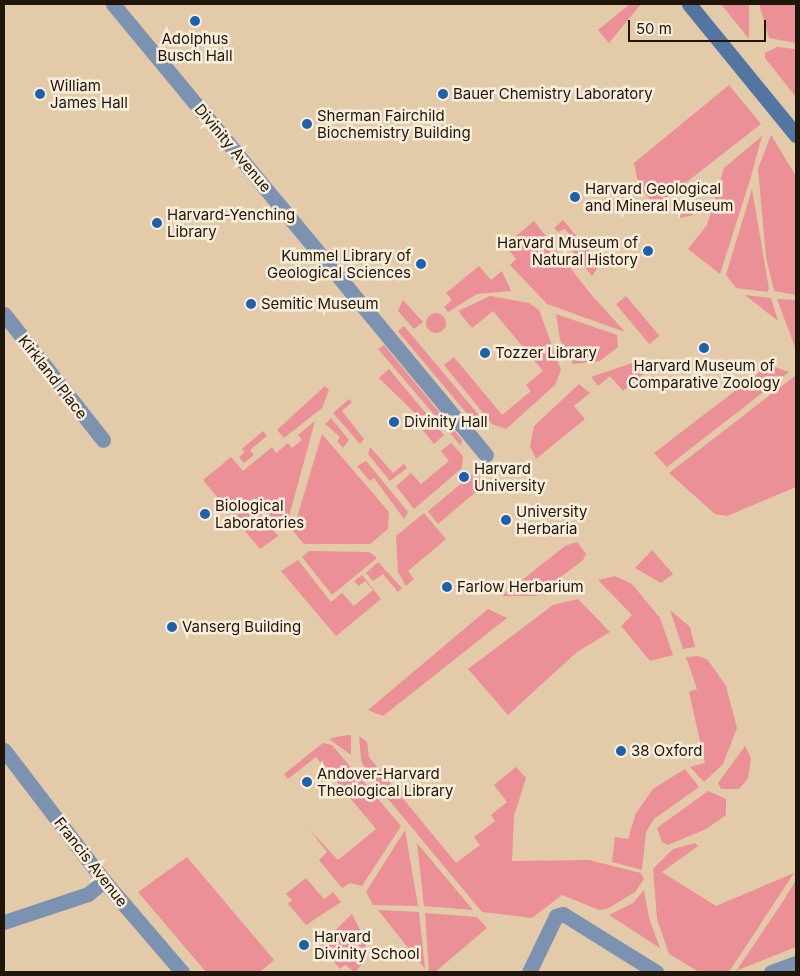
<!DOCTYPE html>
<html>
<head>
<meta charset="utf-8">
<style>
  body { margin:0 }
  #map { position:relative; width:800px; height:976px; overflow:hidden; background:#e3caa8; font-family:Inter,sans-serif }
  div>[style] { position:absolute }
  .green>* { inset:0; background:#eb9096; transform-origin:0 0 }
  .round { border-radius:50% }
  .street>* { height:15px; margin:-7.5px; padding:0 7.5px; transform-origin:7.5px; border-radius:7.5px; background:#7b93b1 }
  .secondary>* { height:15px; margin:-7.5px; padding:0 7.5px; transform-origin:7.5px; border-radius:7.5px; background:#5375a1 }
  .dots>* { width:14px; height:14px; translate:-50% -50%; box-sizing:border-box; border:2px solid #f9eddc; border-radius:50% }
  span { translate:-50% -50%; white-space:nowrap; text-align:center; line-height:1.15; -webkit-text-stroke:5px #f9eddc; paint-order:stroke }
  .poi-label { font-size:15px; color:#1f1609 }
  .left { translate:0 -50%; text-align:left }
  .right { translate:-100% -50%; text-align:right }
  .street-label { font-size:15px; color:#1f1609 }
  .frame { position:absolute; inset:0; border:5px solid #1f1609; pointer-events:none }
  .scale { position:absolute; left:628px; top:20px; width:138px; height:22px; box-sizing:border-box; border:2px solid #1f1609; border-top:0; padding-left:6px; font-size:15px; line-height:18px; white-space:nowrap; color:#1f1609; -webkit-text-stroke:4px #f9eddc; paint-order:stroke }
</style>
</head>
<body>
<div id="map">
  <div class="green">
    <div style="clip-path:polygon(630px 4px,641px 4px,609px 43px,598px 30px)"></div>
    <div style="clip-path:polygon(721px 4px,749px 4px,749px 39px)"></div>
    <div style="clip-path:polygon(759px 4px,796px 4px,796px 43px,769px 38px)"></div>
    <div style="clip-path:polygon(777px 47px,796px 49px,796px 97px,765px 58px,765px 53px)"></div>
    <div style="clip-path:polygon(729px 85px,761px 124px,656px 206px,639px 187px,634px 163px)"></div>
    <div style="clip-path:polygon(771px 135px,796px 176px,796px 295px,774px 291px,766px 257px,758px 169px)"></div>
    <div style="clip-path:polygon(762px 136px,750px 180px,720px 274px,688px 249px,707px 225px,724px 168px)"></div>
    <div style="clip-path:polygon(752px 189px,769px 289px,767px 292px,736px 288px,726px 275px)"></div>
    <div style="clip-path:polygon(698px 194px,693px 215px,680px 218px,679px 206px)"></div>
    <div style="clip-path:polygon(563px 220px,600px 264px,592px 276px,569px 247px,576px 242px,565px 229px,558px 232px,554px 228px)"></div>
    <div style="clip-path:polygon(534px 221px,589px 292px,625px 332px,547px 304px,510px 265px,516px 259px,505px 245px)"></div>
    <div style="clip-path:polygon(479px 266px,491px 280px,502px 271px,511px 291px,477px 294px,448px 312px,444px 307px,452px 300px,446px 293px)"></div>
    <div style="clip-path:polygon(745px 295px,771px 298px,778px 321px)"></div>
    <div style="clip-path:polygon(490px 296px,529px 303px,539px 310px,561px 370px,555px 385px,506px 429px,492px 424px,444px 365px,454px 357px,502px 415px,531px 391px,526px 385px,543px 371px,493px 311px,472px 328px,458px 311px)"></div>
    <div style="left:626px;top:296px;width:52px;height:13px;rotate:50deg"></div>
    <div style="clip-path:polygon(777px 299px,796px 300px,796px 348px,795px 347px)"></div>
    <div style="clip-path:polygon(403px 300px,423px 322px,414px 329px,398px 311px)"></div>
    <div class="round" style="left:426px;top:313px;width:20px;height:20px"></div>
    <div style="clip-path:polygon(556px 314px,617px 335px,618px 347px,600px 361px,573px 364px,560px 340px)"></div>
    <div style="left:404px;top:326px;width:129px;height:8px;rotate:50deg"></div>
    <div style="clip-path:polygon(384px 345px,462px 440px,461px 446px,378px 349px)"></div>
    <div style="clip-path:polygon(638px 361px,647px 371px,623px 391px,610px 376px,598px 386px,591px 377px)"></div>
    <div style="clip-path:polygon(769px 365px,789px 372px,667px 467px,654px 453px)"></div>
    <div style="clip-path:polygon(389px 369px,444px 435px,434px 444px,418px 424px,422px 420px,379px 378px)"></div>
    <div style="clip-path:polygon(796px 375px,796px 487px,727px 516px,715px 514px,669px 473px)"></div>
    <div style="clip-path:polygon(579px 384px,590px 393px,574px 406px,585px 419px,536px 459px,530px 446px,534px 426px)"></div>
    <div style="clip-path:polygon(325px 386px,329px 390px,322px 408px,284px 438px,277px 430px)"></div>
    <div style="clip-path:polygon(349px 399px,352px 402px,342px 411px,364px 439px,360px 444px,333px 413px)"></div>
    <div style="clip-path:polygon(331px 418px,349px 440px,343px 448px,337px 441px,340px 437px,325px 424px)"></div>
    <div style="clip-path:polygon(315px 421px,287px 524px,279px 530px,254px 498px,250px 501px,278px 536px,260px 549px,203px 480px,231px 457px,243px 471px,272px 447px,276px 453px,288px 443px,292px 448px,302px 440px,298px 435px)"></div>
    <div style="clip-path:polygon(263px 431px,267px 436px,250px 450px,254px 455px,244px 463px,239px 457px,245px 452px,242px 449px)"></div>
    <div style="clip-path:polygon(322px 434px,389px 512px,388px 529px,370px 544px,304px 544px,293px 531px)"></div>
    <div style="clip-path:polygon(451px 443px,463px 456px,462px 468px,414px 509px,396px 486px,411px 473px,421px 484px,449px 461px,441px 451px)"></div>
    <div style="clip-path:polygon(370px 447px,393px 473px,404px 464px,407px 468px,390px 481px,368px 454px)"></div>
    <div style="clip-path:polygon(366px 461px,408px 512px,404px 519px,374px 478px,370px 481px,357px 466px)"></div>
    <div style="left:476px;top:471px;width:16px;height:63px;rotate:50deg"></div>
    <div style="clip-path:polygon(424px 513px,446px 539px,408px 571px,414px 579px,406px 586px,398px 572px,396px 536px)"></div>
    <div style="clip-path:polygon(577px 542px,586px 554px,583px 560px,536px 596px,502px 596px,565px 546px)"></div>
    <div style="clip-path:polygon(652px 550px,673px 574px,661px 583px,635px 568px)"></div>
    <div style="clip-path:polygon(309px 551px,369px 552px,377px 558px,332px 595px,302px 557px)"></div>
    <div style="clip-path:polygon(298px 560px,331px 602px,342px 593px,354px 606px,373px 590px,365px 581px,359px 586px,354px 581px,362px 575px,381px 599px,336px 636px,281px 571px)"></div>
    <div style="clip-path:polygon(378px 562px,402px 588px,398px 592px,383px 574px,373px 581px,366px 573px)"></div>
    <div style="clip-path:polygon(615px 576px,632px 584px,660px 618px,673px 655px,650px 661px,621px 626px,632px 615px,598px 580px)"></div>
    <div style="clip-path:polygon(578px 599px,610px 632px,577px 652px,508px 715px,468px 669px,553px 605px)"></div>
    <div style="clip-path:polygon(488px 609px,507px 618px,383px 716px,368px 710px)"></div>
    <div style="clip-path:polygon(670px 610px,690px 627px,695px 647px,683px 649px)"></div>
    <div style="clip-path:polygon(698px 656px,708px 660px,726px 686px,737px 728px,723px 764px,704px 782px,690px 767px,705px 763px,689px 692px,697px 689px,686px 657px)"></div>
    <div style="clip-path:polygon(351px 735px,351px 755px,329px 739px,340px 736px)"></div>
    <div style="clip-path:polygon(359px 736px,367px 742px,369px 757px,456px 863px,480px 845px,474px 837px,495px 821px,491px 815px,507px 802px,494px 785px,516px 767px,526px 778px,514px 816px,512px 861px,589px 860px,641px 873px,644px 879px,635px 892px,607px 909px,599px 910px,562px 895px,532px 918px,482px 912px,369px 776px,361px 760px)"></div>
    <div style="clip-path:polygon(323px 743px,332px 745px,401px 826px,362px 886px,350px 883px,342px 888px,319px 860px,327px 852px,309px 829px,338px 860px,376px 829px,316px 757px,288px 779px,284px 774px)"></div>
    <div style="clip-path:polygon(745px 746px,751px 758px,748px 778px,739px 789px,721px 789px,718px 783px)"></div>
    <div style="clip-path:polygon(685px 769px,699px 787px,654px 819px,646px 832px,642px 870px,612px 862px,615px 837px,628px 839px,636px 813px,653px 789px)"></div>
    <div style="clip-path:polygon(708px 791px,726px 799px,726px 815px,706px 829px,668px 845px,662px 842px,657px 828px)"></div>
    <div style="clip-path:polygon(405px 830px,418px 906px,373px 905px,366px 892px)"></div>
    <div style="clip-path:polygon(417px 843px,473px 910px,424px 906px)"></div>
    <div style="clip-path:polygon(695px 843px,698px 846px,662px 872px,716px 906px,794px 873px,729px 972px,699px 972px,669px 954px,657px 919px,653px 869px,673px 849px)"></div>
    <div style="clip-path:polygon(187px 857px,274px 960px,260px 972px,206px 972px,138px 892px)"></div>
    <div style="clip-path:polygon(306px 878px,324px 899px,333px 892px,341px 902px,306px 925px,288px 904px,292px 900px,286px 894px)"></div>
    <div style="clip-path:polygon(796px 880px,796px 947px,736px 971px,780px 906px)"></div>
    <div style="clip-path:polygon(644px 890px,649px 918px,660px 948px,609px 915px,633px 903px)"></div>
    <div style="clip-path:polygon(378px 910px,419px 912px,425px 969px)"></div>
    <div style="clip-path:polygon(425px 913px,477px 917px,487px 928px,435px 972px,429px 972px)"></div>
    <div style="clip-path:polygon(352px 914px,366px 942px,365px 961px,355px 972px,345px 965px,340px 969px,320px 945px)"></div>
  </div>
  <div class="street">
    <div style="left:113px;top:4px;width:585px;rotate:50.41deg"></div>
    <div style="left:4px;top:314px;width:160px;rotate:51.8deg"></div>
    <div style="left:4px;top:750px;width:165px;rotate:52.6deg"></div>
    <div style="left:104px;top:881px;width:120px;rotate:49.4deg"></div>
    <div style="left:4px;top:922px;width:89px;rotate:-18.4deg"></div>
    <div style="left:88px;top:894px;width:21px;rotate:-39deg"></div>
    <div style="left:529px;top:972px;width:62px;rotate:-64.3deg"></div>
    <div style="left:556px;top:916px;width:7px;rotate:-16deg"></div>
    <div style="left:563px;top:914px;width:110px;rotate:31.9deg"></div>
    <div style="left:771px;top:972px;width:27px;rotate:-20deg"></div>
  </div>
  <div class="secondary">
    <div style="left:689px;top:4px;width:169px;rotate:50.8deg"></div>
  </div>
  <div class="dots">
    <div style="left:195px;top:21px;background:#1c60b0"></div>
    <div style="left:40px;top:94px;background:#1c60b0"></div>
    <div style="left:443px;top:94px;background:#1c60b0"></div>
    <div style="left:307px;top:124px;background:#1c60b0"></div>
    <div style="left:575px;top:197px;background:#1c60b0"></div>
    <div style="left:157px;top:223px;background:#1c60b0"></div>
    <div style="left:648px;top:251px;background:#1c60b0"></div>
    <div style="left:421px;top:264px;background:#1c60b0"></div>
    <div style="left:251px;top:304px;background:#1c60b0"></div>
    <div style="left:704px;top:348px;background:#1c60b0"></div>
    <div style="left:485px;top:353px;background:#1c60b0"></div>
    <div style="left:394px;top:422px;background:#1c60b0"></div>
    <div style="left:464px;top:477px;background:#1c60b0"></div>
    <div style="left:205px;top:514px;background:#1c60b0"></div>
    <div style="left:506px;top:520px;background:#1c60b0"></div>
    <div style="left:447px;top:587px;background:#1c60b0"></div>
    <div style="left:172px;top:627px;background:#1c60b0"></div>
    <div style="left:621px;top:751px;background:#1c60b0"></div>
    <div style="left:307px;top:782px;background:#1c60b0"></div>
    <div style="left:304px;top:945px;background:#1c60b0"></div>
  </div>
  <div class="poi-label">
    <span style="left:195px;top:47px">Adolphus<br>Busch Hall</span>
    <span class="left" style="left:50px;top:94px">William<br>James Hall</span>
    <span class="left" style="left:453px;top:94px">Bauer Chemistry Laboratory</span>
    <span class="left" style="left:317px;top:124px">Sherman Fairchild<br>Biochemistry Building</span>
    <span class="left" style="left:585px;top:197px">Harvard Geological<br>and Mineral Museum</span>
    <span class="left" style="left:167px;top:223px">Harvard-Yenching<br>Library</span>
    <span class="right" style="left:638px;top:251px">Harvard Museum of<br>Natural History</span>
    <span class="right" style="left:411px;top:264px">Kummel Library of<br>Geological Sciences</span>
    <span class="left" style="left:261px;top:304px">Semitic Museum</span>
    <span class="left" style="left:495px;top:353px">Tozzer Library</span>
    <span style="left:704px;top:374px">Harvard Museum of<br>Comparative Zoology</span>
    <span class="left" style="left:404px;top:422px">Divinity Hall</span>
    <span class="left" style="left:474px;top:477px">Harvard<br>University</span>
    <span class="left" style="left:215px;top:514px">Biological<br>Laboratories</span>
    <span class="left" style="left:516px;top:520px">University<br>Herbaria</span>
    <span class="left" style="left:457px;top:587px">Farlow Herbarium</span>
    <span class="left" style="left:182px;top:627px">Vanserg Building</span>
    <span class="left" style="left:631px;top:751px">38 Oxford</span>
    <span class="left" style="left:317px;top:782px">Andover-Harvard<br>Theological Library</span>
    <span class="left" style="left:314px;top:945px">Harvard<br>Divinity School</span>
  </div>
  <div class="street-label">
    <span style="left:233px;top:148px;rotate:50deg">Divinity Avenue</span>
    <span style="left:53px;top:377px;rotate:52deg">Kirkland Place</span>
    <span style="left:91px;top:862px;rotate:52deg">Francis Avenue</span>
  </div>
  <div class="frame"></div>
  <div class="scale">50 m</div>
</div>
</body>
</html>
